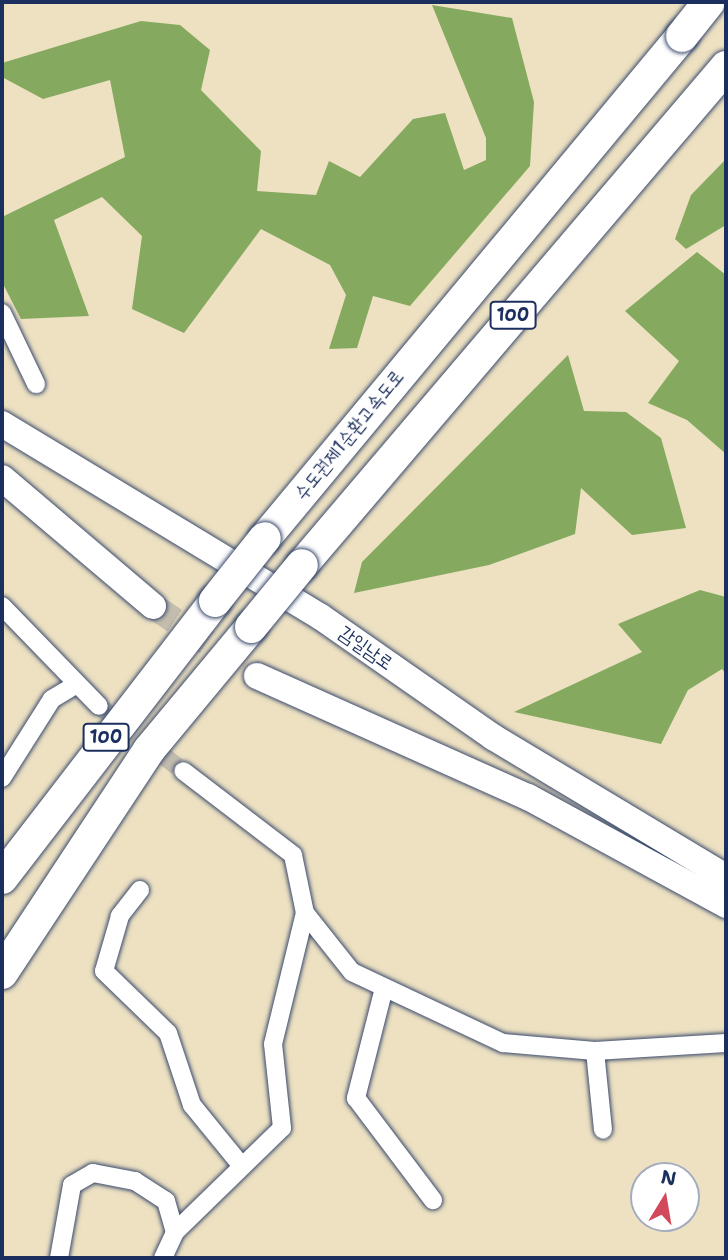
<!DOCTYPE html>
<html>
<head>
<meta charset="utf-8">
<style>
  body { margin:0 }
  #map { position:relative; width:728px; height:1260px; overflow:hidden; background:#ede1c2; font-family:"Shantell Sans","Poor Story",sans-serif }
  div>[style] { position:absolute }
  .forest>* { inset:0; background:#85aa5f }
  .minor-tunnel>* { height:18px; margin-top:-9px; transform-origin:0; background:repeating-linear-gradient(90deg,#c3bdae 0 18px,transparent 0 27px) }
  .primary-tunnel>* { height:26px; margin-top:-13px; transform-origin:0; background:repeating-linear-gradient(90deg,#c3bdae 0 26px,transparent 0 39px) }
  .roads { filter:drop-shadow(0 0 2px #3a4a6d) drop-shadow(0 0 2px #3a4a6d) }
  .minor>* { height:18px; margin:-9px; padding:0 9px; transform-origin:9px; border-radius:9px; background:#fff }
  .primary>* { height:26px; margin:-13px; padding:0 13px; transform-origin:13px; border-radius:13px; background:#fff }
  .motorway>* { height:32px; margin:-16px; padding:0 16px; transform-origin:16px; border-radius:16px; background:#fff }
  .bridges { filter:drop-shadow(0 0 2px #3a4a6d) drop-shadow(0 0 2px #3a4a6d) }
  .motorway-bridge>* { height:32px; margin:-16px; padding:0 16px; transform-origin:16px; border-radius:16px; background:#fff }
  span { translate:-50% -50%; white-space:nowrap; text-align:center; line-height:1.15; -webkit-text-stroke:5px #fff; paint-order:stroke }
  .shield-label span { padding:2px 5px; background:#fff; border:2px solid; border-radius:5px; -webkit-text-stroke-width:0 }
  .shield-label { font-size:18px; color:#1b2f5e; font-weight:700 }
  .street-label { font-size:19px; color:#1b2f5e }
  .frame { position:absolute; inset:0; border:4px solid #1b2f5e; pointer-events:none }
  .north { position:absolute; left:630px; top:1162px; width:70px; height:70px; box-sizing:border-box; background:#fff; border:2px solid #a4acbf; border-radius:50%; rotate:11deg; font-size:19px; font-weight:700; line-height:28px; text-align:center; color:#1b2f5e }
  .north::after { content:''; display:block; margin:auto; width:24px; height:32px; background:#d1495b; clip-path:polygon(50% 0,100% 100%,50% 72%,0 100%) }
</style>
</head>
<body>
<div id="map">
  <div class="forest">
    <div style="clip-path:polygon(432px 5px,512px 18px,534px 102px,530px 166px,410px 306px,373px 296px,357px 348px,329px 349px,346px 295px,330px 265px,261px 229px,184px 333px,132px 309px,142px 236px,102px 197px,54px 220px,89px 316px,21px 319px,2px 282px,2px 217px,125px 157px,110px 80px,43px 99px,2px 77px,2px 63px,141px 21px,180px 25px,210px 50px,201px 90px,261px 151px,257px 191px,316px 195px,329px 161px,360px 177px,413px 119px,445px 113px,464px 170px,486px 160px,486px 138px)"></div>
    <div style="clip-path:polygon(726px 159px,726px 225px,686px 249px,675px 239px,691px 195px)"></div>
    <div style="clip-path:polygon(697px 252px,726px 275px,726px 454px,687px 420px,648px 403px,679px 361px,625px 311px)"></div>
    <div style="clip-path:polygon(568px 355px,584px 411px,626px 412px,661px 438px,686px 528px,632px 535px,581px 488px,575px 534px,489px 565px,354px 593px,362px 562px)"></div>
    <div style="clip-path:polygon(700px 590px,726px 597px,726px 674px,722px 669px,688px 690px,661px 744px,514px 712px,642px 652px,618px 624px)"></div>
  </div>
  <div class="minor-tunnel">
    <div style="left:99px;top:706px;width:106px;rotate:37.7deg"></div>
  </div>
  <div class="primary-tunnel">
    <div style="left:153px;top:606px;width:125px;rotate:33.9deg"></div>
  </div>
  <div class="roads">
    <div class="minor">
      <div style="left:2px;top:313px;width:79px;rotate:64.4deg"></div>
      <div style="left:2px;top:606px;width:139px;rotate:45.9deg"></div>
      <div style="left:2px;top:778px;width:93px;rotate:-57.7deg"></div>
      <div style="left:52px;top:699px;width:26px;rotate:-31deg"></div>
      <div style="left:140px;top:890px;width:33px;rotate:128deg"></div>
      <div style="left:120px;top:916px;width:57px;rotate:106.2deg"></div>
      <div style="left:104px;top:971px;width:89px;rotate:44.1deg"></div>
      <div style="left:168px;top:1033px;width:76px;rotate:71.6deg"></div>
      <div style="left:192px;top:1105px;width:77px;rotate:50.8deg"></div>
      <div style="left:305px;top:913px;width:75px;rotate:51.5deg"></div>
      <div style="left:352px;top:972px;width:167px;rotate:25.2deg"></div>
      <div style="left:503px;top:1043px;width:92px;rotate:5deg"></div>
      <div style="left:595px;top:1051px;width:131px;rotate:-3.5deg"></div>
      <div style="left:384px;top:988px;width:114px;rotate:104.3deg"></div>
      <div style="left:356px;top:1098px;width:128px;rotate:53deg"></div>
      <div style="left:595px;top:1051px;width:79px;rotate:84.2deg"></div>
      <div style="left:59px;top:1258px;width:74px;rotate:-79.9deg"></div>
      <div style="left:72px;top:1185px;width:24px;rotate:-30deg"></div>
      <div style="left:93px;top:1173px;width:43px;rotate:10.8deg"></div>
      <div style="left:135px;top:1181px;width:37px;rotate:33deg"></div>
      <div style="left:166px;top:1201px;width:32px;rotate:74deg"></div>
      <div style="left:163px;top:1258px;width:29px;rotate:-65deg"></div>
      <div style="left:175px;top:1232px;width:149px;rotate:-44.2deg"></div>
      <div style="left:282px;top:1128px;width:84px;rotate:-96.1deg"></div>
      <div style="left:273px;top:1044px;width:135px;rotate:-76.3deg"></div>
      <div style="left:305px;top:913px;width:59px;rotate:-101.7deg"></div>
      <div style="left:293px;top:855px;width:138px;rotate:-142.6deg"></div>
    </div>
    <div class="primary">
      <div style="left:2px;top:424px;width:373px;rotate:31.2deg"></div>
      <div style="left:321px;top:617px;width:210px;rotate:34.9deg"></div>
      <div style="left:493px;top:737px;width:272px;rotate:31deg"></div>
      <div style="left:2px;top:478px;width:198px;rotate:40.3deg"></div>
      <div style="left:257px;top:676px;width:297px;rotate:24.1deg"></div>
      <div style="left:528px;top:797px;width:226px;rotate:28.6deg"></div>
    </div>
    <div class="motorway">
      <div style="left:265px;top:538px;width:653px;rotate:-50.28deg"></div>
      <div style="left:302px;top:565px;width:654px;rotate:-49.59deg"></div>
      <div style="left:2px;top:878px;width:349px;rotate:-52.4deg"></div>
      <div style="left:2px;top:973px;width:267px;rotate:-56.6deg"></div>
      <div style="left:149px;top:750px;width:160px;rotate:-50.3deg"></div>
    </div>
  </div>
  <div class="bridges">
    <div class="motorway-bridge">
      <div style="left:682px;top:36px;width:43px;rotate:-51.5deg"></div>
      <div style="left:215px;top:601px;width:80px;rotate:-51.6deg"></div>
      <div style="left:251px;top:627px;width:80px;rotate:-50.6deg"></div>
    </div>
  </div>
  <div class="shield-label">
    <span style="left:513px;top:315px">100</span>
    <span style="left:106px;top:737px">100</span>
  </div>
  <div class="street-label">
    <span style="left:349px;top:435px;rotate:-51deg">수도권제1순환고속도로</span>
    <span style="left:366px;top:648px;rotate:35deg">감일남로</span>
  </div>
  <div class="frame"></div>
  <div class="north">N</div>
</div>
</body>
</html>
